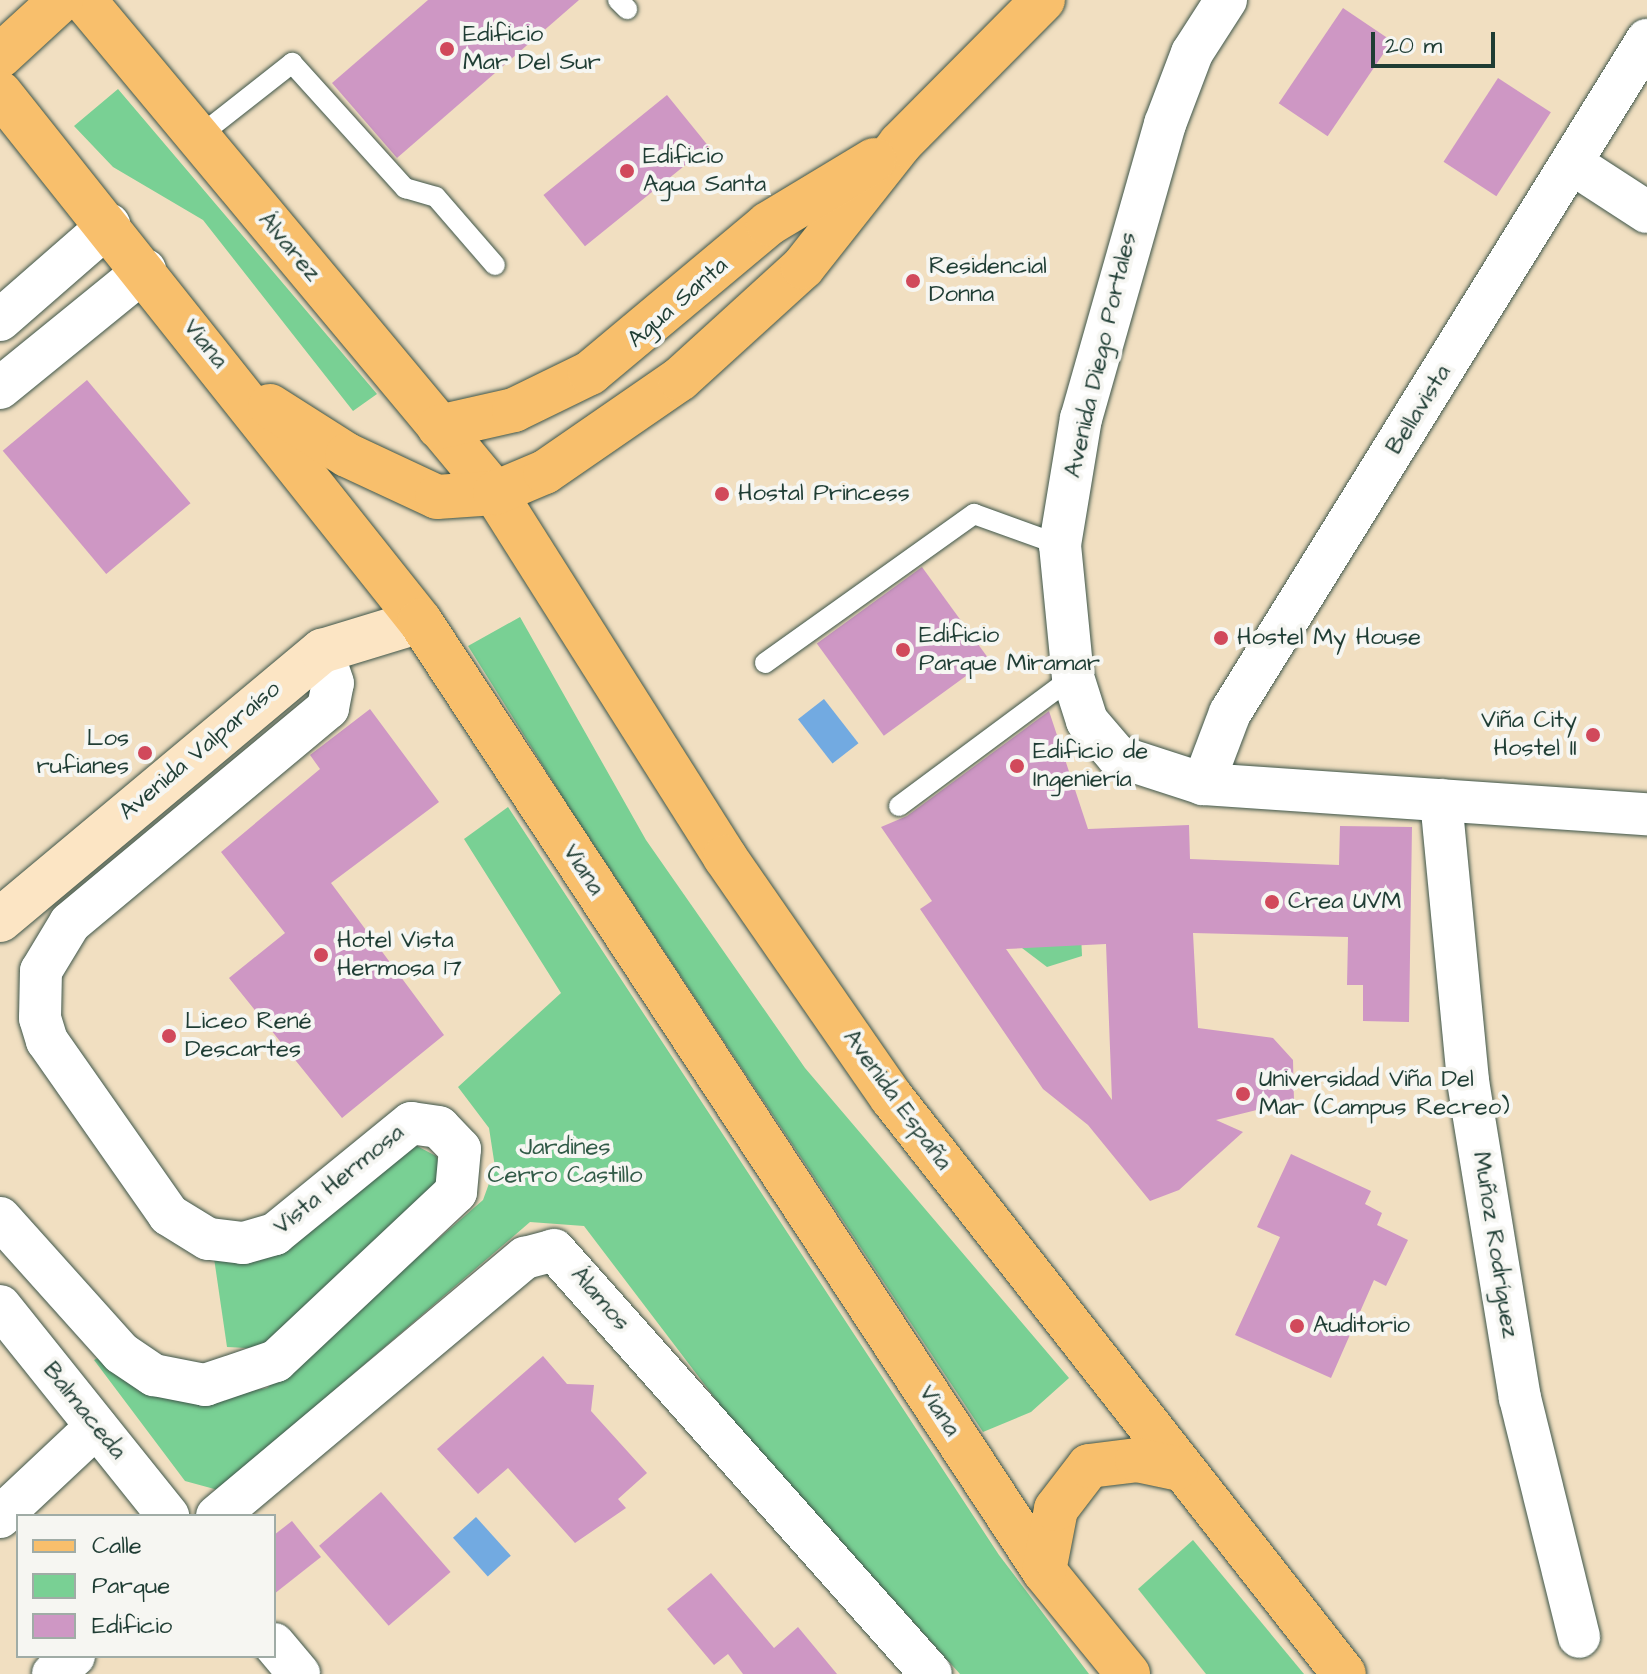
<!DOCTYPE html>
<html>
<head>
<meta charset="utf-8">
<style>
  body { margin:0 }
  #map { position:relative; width:1647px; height:1674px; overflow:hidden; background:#f1dfc1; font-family:"Architects Daughter",sans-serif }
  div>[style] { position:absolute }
  .green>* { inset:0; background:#79d094 }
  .water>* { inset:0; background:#72aae1; transform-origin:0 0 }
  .building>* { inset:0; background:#ce97c4; transform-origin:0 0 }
  .roads { filter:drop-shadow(0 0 2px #3e5549) drop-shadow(0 0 2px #3e5549) }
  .lane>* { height:20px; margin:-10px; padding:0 10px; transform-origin:10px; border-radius:10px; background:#fff }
  .street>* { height:42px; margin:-21px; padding:0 21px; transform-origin:21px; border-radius:21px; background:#fff }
  .secondary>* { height:44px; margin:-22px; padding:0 22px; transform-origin:22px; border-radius:22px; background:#fce5c4 }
  .primary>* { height:44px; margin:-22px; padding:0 22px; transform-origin:22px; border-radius:22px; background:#f8bf6c }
  .dots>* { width:22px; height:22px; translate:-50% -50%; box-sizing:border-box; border:4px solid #f6f6f2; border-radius:50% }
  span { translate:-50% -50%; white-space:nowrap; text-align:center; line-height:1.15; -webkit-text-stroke:8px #f6f6f2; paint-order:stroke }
  .poi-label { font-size:24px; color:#1f3d34 }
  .left { translate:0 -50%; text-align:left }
  .right { translate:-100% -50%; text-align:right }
  .street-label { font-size:24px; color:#1f3d34 }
  .park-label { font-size:24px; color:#315a47 }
  .legend { position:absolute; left:16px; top:1514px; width:260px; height:144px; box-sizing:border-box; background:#f6f6f2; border:2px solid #a0aca6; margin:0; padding:10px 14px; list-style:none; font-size:24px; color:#1f3d34 }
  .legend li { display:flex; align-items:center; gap:16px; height:40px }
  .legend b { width:40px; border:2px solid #a0aca6 }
  .scale { position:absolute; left:1371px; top:32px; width:124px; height:36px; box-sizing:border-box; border:4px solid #1f3d34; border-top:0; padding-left:10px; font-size:24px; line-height:28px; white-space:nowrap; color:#1f3d34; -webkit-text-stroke:6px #f6f6f2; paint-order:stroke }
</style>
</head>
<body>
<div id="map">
  <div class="green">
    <div style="clip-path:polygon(118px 89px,377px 394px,353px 411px,203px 220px,113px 167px,74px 126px)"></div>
    <div style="clip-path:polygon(520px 617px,646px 840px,805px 1068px,1069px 1378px,1031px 1412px,983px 1432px,572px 812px,468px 646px)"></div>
    <div style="clip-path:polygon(508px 807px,999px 1555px,1089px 1674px,960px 1674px,730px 1418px,584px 1226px,530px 1222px,218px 1490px,185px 1481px,94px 1360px,103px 1355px,197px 1400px,267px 1388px,483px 1200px,495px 1167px,489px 1128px,458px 1087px,561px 993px,464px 839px)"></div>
    <div style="clip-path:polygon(1079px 891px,1082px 956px,1047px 967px,1022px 948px)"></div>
    <div style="clip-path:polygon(417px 1146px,436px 1156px,443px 1172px,430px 1192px,263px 1349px,227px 1347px,214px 1258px)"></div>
    <div style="clip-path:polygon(1193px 1540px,1304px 1674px,1206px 1674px,1138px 1589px)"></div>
  </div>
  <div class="water">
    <div style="left:824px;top:699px;width:56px;height:33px;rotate:52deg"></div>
    <div style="left:476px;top:1517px;width:52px;height:31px;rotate:48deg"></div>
  </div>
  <div class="building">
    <div style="clip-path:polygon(428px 0,579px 0,397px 158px,332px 83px)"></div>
    <div style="left:1343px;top:8px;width:59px;height:115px;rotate:34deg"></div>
    <div style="left:1498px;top:78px;width:63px;height:100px;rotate:33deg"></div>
    <div style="left:667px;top:95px;width:66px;height:159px;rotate:51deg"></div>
    <div style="left:87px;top:380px;width:161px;height:110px;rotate:50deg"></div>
    <div style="left:922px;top:567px;width:114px;height:130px;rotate:54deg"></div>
    <div style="clip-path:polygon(370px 709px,439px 802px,331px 883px,444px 1035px,342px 1118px,229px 978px,285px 933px,221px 852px,320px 769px,310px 755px)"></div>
    <div style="clip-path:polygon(evenodd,1049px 711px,1088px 829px,1189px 825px,1190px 859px,1339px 865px,1340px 826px,1412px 827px,1409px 1022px,1363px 1021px,1363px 985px,1347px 985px,1348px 937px,1193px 933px,1198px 1028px,1273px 1038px,1293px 1060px,1294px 1101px,1216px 1120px,1243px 1132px,1179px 1190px,1150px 1201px,1088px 1125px,1043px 1089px,920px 909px,932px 901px,881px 827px,907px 816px,1049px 711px,1106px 944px,1112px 1100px,1006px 949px,1106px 944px)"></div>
    <div style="clip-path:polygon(1291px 1154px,1371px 1191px,1365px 1204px,1382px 1213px,1377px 1225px,1408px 1240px,1386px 1286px,1374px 1280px,1331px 1378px,1235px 1335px,1280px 1237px,1257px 1227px)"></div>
    <div style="clip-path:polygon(543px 1356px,567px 1384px,594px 1385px,591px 1411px,647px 1473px,618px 1499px,626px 1508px,575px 1543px,508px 1468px,478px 1494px,437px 1449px)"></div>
    <div style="left:381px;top:1492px;width:106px;height:82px;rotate:49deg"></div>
    <div style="clip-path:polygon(292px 1521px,321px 1557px,274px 1594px,274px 1535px)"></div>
    <div style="clip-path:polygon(711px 1573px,774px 1648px,798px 1627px,837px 1674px,743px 1674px,728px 1654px,714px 1665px,667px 1609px)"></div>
  </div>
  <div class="roads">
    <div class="lane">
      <div style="left:618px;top:0;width:13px;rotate:45deg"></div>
      <div style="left:198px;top:137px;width:120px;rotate:-38.2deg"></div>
      <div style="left:292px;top:63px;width:169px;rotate:47.9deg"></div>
      <div style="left:405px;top:188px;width:32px;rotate:16deg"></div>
      <div style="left:436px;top:197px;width:90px;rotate:49.1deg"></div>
      <div style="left:765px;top:663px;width:257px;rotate:-35.5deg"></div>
      <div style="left:974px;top:514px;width:91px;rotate:19.8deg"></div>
      <div style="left:899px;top:806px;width:217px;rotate:-36.6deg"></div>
    </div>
    <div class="street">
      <div style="left:1226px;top:0;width:63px;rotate:122.7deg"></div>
      <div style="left:1192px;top:53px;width:76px;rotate:110.8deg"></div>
      <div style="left:1165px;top:124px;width:306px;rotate:105.9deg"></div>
      <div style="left:1081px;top:418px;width:129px;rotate:99.4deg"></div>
      <div style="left:1060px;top:545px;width:133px;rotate:84.4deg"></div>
      <div style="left:1073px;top:677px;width:46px;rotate:72.3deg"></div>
      <div style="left:1087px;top:721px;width:46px;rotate:49.4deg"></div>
      <div style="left:1117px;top:756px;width:90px;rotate:18deg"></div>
      <div style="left:1203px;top:784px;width:445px;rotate:3.9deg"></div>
      <div style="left:1573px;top:164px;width:88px;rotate:33deg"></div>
      <div style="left:0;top:320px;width:145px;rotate:-41.1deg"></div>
      <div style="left:0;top:388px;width:187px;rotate:-39.1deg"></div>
      <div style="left:1203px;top:784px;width:76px;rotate:-69.2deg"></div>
      <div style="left:1230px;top:713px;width:792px;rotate:-58.22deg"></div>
      <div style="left:1441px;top:800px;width:282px;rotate:84.5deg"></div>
      <div style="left:1468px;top:1081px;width:321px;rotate:80.7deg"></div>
      <div style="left:1520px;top:1398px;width:246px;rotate:76.1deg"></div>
      <div style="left:0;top:1218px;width:181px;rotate:48.1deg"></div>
      <div style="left:121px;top:1353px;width:40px;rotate:34deg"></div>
      <div style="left:154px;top:1375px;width:52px;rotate:11.1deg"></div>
      <div style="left:205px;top:1385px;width:75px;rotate:-18.7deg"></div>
      <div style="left:276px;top:1361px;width:247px;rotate:-43.2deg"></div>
      <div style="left:456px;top:1192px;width:43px;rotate:-84.7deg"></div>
      <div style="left:460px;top:1149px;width:30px;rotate:-134deg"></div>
      <div style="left:439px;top:1127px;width:28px;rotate:-172deg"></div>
      <div style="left:411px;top:1123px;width:176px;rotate:140.8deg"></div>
      <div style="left:275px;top:1234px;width:33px;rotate:164deg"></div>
      <div style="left:243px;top:1243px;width:35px;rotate:-173deg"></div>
      <div style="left:208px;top:1239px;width:46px;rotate:-148.4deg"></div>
      <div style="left:169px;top:1215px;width:213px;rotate:-125deg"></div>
      <div style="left:47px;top:1041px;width:24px;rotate:-107deg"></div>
      <div style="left:40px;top:1018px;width:47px;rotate:-88.8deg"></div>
      <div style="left:41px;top:971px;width:56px;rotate:-58.9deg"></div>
      <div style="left:70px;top:923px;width:336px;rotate:-39.8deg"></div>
      <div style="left:328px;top:708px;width:25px;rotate:-79deg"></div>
      <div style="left:333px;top:683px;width:34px;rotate:-109deg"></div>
      <div style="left:0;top:1306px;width:269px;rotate:51.3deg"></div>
      <div style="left:217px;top:1516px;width:402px;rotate:-40deg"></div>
      <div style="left:525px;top:1258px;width:30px;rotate:-15deg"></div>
      <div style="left:554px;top:1250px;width:567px;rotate:48.36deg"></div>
      <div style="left:0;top:1517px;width:132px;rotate:-43.2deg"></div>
      <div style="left:274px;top:1644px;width:39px;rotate:50deg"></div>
      <div style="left:53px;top:1674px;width:28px;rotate:-41deg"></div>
    </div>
    <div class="secondary">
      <div style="left:0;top:920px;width:420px;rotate:-39.9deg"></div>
      <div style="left:322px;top:651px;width:102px;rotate:-17deg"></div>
    </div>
    <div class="primary">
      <div style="left:84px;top:0;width:642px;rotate:50.18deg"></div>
      <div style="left:495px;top:493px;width:431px;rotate:57.7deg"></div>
      <div style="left:725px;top:857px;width:293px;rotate:55.3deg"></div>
      <div style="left:892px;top:1098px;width:732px;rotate:51.88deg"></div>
      <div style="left:0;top:56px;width:83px;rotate:-42.6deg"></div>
      <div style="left:0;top:93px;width:675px;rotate:51.5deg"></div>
      <div style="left:420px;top:621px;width:1137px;rotate:56.7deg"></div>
      <div style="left:1044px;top:1571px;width:133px;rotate:50.8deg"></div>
      <div style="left:270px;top:406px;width:91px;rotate:32.5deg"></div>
      <div style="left:347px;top:455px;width:99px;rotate:25deg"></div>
      <div style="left:437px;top:497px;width:58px;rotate:-3.9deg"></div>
      <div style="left:495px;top:493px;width:54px;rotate:-22.8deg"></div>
      <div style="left:545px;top:472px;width:164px;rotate:-34.6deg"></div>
      <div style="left:680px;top:379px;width:166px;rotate:-42.3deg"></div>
      <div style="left:803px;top:267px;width:157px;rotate:-51.7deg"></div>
      <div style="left:900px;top:144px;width:203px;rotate:-45.2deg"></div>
      <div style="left:439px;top:427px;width:77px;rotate:-12.8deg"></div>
      <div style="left:514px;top:410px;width:85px;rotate:-26deg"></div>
      <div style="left:590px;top:373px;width:232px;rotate:-39.9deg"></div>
      <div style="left:768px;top:224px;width:124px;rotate:-31.1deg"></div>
      <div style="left:1044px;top:1571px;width:63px;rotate:-79deg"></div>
      <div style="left:1056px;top:1509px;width:54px;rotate:-52.5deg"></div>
      <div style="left:1089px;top:1466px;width:48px;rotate:-7.1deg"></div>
      <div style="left:1137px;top:1460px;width:40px;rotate:12deg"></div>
    </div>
  </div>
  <div class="dots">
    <div style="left:447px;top:49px;background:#d1495b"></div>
    <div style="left:627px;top:171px;background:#d1495b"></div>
    <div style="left:913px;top:281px;background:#d1495b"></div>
    <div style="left:722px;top:494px;background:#d1495b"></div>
    <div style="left:1221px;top:638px;background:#d1495b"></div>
    <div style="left:903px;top:650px;background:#d1495b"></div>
    <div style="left:1593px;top:735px;background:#d1495b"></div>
    <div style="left:145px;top:753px;background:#d1495b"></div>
    <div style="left:1017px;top:766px;background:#d1495b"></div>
    <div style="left:1272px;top:902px;background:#d1495b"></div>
    <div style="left:321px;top:955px;background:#d1495b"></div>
    <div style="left:169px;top:1036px;background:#d1495b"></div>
    <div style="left:1243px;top:1094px;background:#d1495b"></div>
    <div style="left:1297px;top:1326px;background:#d1495b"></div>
  </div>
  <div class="poi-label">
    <span class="left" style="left:463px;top:49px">Edificio<br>Mar Del Sur</span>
    <span class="left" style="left:643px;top:171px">Edificio<br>Agua Santa</span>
    <span class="left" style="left:929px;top:281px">Residencial<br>Donna</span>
    <span class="left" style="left:738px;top:494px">Hostal Princess</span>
    <span class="left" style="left:919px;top:650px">Edificio<br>Parque Miramar</span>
    <span class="left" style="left:1237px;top:638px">Hostel My House</span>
    <span class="right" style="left:1577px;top:735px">Viña City<br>Hostel II</span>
    <span class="right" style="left:129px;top:753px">Los<br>rufianes</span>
    <span class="left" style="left:1033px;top:766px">Edificio de<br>Ingeniería</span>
    <span class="left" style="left:1288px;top:902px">Crea UVM</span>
    <span class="left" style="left:337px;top:955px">Hotel Vista<br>Hermosa 17</span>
    <span class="left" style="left:185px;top:1036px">Liceo René<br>Descartes</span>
    <span class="left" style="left:1259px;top:1094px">Universidad Viña Del<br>Mar (Campus Recreo)</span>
    <span class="left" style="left:1313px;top:1326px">Auditorio</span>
  </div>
  <div class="street-label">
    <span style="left:289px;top:247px;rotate:50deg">Álvarez</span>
    <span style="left:678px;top:303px;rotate:-41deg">Agua Santa</span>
    <span style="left:205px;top:344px;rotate:51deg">Viana</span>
    <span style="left:1101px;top:355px;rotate:-77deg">Avenida Diego Portales</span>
    <span style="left:1419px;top:410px;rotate:-58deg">Bellavista</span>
    <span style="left:200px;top:751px;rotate:-40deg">Avenida Valparaíso</span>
    <span style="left:583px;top:870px;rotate:57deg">Viana</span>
    <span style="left:897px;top:1100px;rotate:54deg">Avenida España</span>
    <span style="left:339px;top:1180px;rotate:-39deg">Vista Hermosa</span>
    <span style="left:1495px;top:1245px;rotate:81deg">Muñoz Rodríguez</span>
    <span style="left:600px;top:1299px;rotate:49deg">Álamos</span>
    <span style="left:84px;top:1411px;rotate:51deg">Balmaceda</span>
    <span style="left:939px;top:1411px;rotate:57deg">Viana</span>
  </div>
  <div class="park-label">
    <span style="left:565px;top:1162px">Jardines<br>Cerro Castillo</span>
  </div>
  <ul class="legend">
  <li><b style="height:10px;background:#f8bf6c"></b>Calle</li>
  <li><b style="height:22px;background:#79d094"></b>Parque</li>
  <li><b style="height:22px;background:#ce97c4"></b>Edificio</li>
  </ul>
  <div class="scale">20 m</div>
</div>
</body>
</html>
